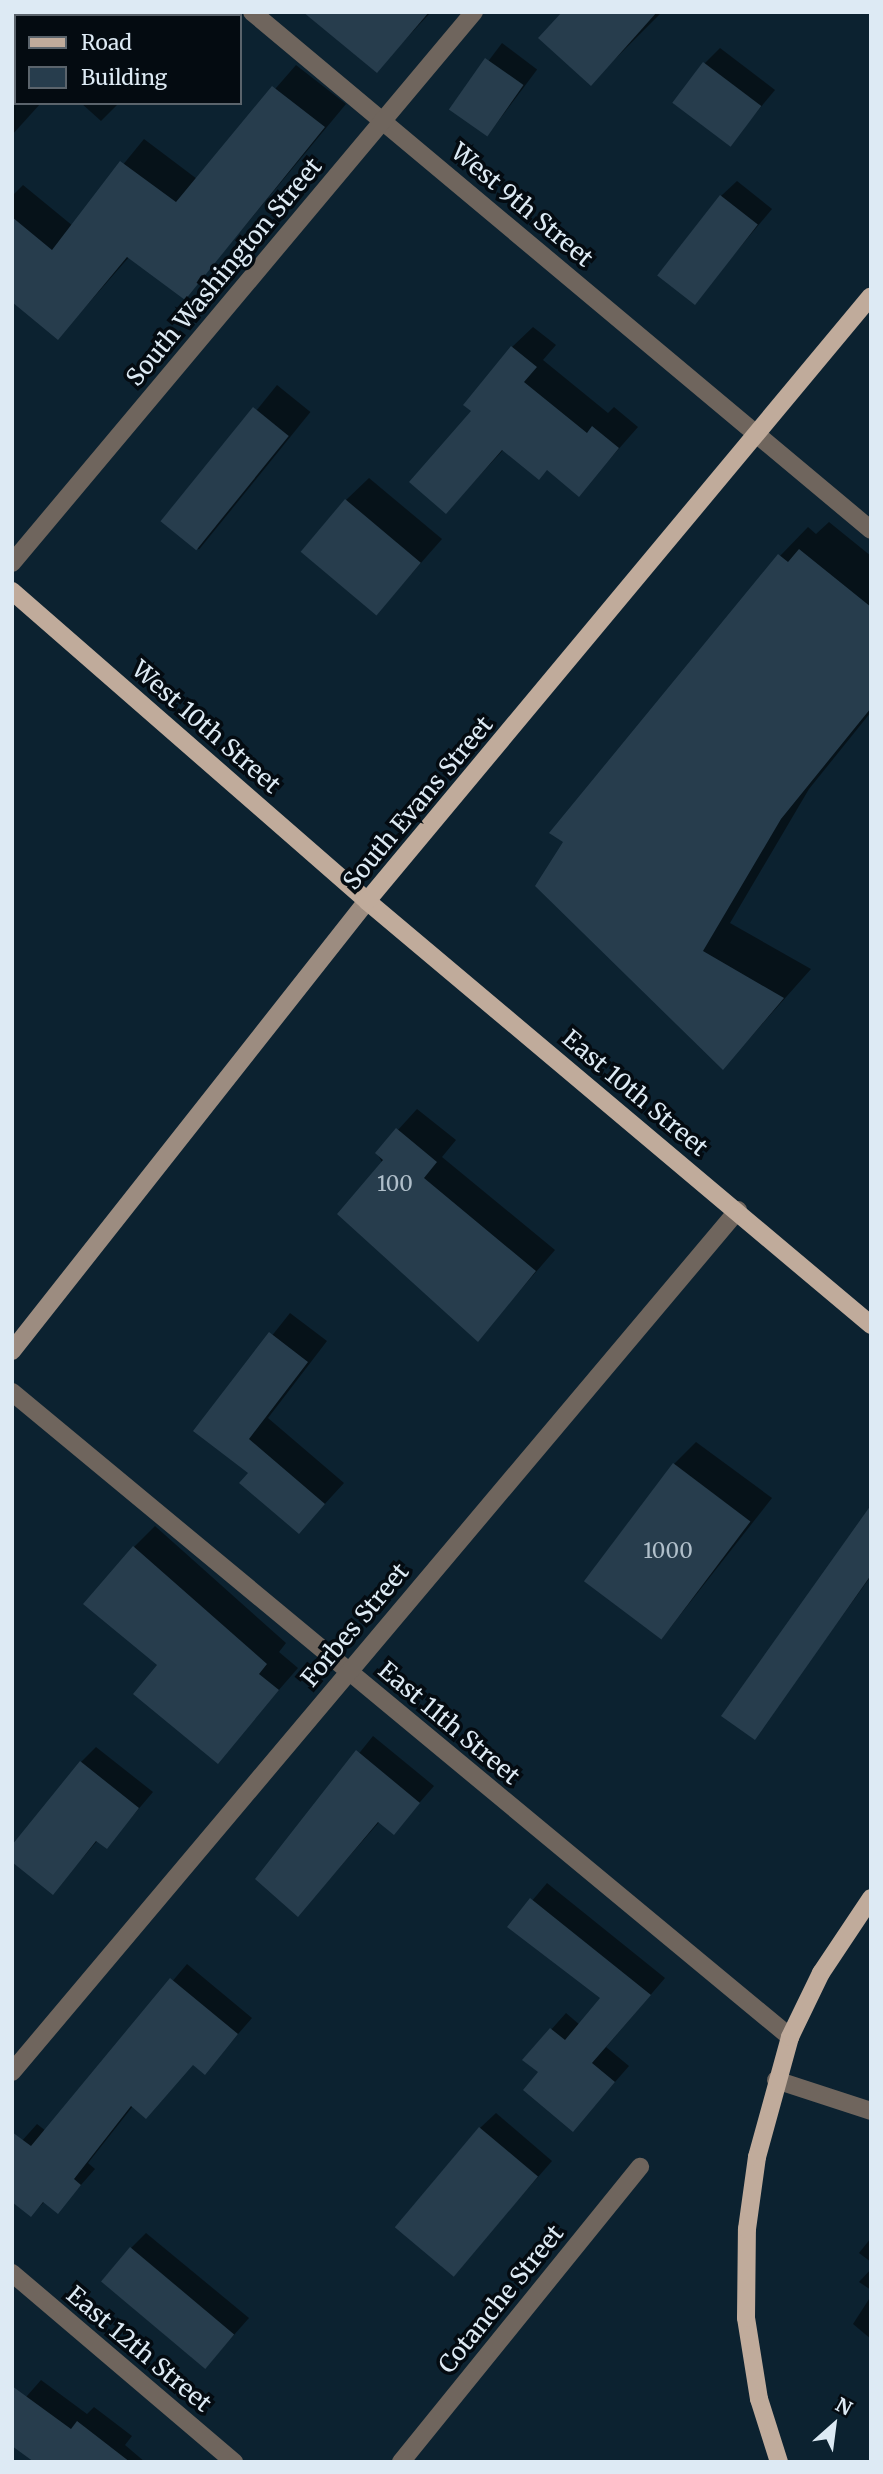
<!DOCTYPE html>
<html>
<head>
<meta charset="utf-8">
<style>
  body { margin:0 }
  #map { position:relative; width:883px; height:2474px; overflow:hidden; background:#0c2230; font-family:Merriweather,serif }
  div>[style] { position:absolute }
  .shadow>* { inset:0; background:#0007; transform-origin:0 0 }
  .building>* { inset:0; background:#273d4d; transform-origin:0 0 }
  .street>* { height:18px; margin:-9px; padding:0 9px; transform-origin:9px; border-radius:9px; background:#6f655d }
  .secondary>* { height:18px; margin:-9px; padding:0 9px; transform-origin:9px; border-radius:9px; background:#9c8c80 }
  .primary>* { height:18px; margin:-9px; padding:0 9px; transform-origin:9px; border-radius:9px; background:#c0ab9b }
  span { translate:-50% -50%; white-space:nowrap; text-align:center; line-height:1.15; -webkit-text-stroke:7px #040b11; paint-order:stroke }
  .number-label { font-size:21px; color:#b0bfca }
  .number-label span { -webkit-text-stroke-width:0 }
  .street-label { font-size:24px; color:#ddeaf4 }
  .frame { position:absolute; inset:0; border:14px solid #ddeaf4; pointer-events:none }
  .legend { position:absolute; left:14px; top:14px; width:228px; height:91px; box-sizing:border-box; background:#040b11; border:2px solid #5b646c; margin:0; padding:9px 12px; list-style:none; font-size:21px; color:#ddeaf4 }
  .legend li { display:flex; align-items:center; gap:14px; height:35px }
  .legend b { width:35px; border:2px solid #5b646c }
  .north { position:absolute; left:799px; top:2390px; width:70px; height:70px; -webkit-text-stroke:5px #040b11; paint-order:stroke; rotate:28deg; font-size:19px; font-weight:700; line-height:28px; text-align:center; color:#ddeaf4 }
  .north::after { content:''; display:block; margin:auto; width:24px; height:32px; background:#ddeaf4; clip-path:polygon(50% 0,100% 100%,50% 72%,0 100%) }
</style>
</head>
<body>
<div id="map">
  <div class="shadow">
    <div style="clip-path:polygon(12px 12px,135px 12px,139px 16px,16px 16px,16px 103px,41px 103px,12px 135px)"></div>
    <div style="clip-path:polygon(154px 12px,190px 12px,193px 16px,150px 16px)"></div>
    <div style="clip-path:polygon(306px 12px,431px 12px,376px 71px)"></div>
    <div style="clip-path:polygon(565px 12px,662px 12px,591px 83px)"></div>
    <div style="left:502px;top:43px;width:44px;height:83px;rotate:37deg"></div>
    <div style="clip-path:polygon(720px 48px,775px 90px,730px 144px,705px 63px)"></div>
    <div style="clip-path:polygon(296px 65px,346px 104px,185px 298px,130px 256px,58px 338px,12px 300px,12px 196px,23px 185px,73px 226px,144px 139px,197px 179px)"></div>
    <div style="clip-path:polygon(81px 103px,119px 103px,101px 121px)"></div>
    <div style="clip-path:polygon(737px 181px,772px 209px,694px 302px,721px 196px)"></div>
    <div style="clip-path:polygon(533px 327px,556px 345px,543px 360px,608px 413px,614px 407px,638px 427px,579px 494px,548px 468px,504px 449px,446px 512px,473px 411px,512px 347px)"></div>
    <div style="left:277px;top:385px;width:43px;height:177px;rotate:39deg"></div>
    <div style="clip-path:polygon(369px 478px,442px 539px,377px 613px,346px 500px)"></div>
    <div style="clip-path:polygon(829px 522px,871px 556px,871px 712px,809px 789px,730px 923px,811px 969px,723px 1068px,537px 885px,780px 556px,808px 527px,816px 534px)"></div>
    <div style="clip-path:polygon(417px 1109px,456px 1140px,442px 1157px,555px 1250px,478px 1339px,377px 1153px)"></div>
    <div style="clip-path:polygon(290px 1313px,327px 1341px,268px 1418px,344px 1483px,299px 1532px,251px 1473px,196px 1431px)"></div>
    <div style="clip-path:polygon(696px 1442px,772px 1498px,662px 1638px,674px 1464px)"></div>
    <div style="clip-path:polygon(871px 1508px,871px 1576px,754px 1738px)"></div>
    <div style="clip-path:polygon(155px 1526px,286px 1643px,279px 1652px,298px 1668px,217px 1761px,159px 1665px,134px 1547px)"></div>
    <div style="clip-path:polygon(373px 1736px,434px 1786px,393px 1833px,380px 1821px,298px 1915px,258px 1879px)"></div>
    <div style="clip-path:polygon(96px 1747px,153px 1792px,107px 1846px,98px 1840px,53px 1892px,81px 1762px)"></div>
    <div style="clip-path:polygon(547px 1883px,665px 1978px,606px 2047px,629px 2066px,573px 2130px,540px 2072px,525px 2059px,566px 2013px,580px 2025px,603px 1998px,510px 1927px)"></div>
    <div style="clip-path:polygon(187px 1964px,252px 2018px,205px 2072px,194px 2063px,133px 2106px,88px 2163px,95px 2169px,58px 2211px,45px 2201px,31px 2215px,12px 2152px,37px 2124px,46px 2131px)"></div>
    <div style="clip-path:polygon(496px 2113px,552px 2161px,454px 2273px,480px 2128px)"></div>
    <div style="clip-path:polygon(146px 2233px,249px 2318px,210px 2362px,131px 2248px)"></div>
    <div style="clip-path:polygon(871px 2238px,871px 2262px,859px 2253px)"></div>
    <div style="clip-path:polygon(871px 2269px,871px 2290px,859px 2282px)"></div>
    <div style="clip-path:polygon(871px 2296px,871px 2339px,853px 2324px)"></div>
    <div style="clip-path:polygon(41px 2380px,87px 2414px,94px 2407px,132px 2436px,125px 2445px,145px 2462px,37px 2462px,12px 2413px)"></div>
  </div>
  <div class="building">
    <div style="clip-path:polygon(303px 12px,429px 12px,377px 73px)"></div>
    <div style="clip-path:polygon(562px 12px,657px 12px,591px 86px,538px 38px)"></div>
    <div style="left:485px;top:58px;width:47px;height:63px;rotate:35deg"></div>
    <div style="left:703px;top:62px;width:73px;height:51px;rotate:37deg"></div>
    <div style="clip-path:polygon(272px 86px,325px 127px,185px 300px,127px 257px,58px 340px,12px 302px,12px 217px,52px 250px,120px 161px,176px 202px)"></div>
    <div style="left:720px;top:195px;width:48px;height:102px;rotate:38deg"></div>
    <div style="clip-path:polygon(511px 346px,537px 367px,524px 382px,587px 433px,592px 426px,619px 448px,579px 497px,547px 470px,539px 480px,502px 450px,446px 514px,409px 482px,471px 411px,463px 405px)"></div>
    <div style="left:253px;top:407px;width:46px;height:147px;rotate:39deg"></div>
    <div style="left:345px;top:499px;width:99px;height:69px;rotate:40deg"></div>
    <div style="clip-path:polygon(799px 549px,871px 607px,871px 708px,781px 819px,703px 951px,784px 998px,723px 1070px,535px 886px,563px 842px,549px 833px,778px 554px,788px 562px)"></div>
    <div style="clip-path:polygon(396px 1128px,437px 1162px,424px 1178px,536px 1271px,478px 1342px,337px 1214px,383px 1160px,375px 1153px)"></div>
    <div style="clip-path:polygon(269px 1332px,308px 1362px,249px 1439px,325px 1504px,299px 1534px,239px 1483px,248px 1473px,193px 1431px)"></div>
    <div style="left:673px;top:1463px;width:97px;height:148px;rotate:37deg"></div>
    <div style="clip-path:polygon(871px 1505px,871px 1575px,755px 1740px,721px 1716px)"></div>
    <div style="clip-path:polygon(133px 1546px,267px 1664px,259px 1674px,279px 1690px,218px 1764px,133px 1694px,157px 1665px,83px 1604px)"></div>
    <div style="clip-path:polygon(356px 1750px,420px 1803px,394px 1835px,378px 1822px,298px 1917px,255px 1879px)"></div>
    <div style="clip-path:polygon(80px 1761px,139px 1808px,107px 1849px,96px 1841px,53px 1895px,12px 1862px,12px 1845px)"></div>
    <div style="clip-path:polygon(530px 1898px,651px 1995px,592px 2063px,615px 2082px,573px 2132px,523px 2090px,538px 2072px,522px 2060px,550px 2028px,565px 2040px,600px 1998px,507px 1927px)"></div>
    <div style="clip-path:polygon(170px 1978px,238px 2034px,205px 2075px,193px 2065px,146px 2119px,131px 2106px,74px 2179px,81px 2185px,58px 2214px,43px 2202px,31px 2217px,12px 2202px,12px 2132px,31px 2146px)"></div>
    <div style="left:479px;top:2127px;width:77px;height:131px;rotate:40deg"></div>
    <div style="left:130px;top:2247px;width:136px;height:45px;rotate:40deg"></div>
    <div style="clip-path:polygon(12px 2386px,71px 2429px,77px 2421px,130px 2462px,34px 2462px,12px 2446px)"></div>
  </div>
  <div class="street">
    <div style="left:252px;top:12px;width:807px;rotate:39.92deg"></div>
    <div style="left:12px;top:563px;width:719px;rotate:-50.02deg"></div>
    <div style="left:12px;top:1392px;width:1011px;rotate:39.66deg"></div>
    <div style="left:12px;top:2072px;width:1127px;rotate:-49.89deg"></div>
    <div style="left:776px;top:2080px;width:100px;rotate:18.1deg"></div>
    <div style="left:12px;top:2273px;width:292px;rotate:40.4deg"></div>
    <div style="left:401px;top:2462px;width:380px;rotate:-51deg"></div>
  </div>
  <div class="secondary">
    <div style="left:12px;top:1351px;width:573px;rotate:-51.73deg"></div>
  </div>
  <div class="primary">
    <div style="left:12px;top:591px;width:471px;rotate:41.1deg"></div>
    <div style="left:367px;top:901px;width:659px;rotate:40.07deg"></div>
    <div style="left:367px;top:901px;width:787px;rotate:-50.2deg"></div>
    <div style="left:779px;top:2462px;width:66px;rotate:-107.6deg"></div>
    <div style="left:759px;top:2399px;width:82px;rotate:-99.1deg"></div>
    <div style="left:746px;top:2318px;width:89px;rotate:-89.4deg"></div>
    <div style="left:747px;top:2229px;width:73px;rotate:-82.1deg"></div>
    <div style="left:757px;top:2157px;width:124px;rotate:-74.6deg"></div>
    <div style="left:790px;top:2037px;width:71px;rotate:-64.2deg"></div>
    <div style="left:821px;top:1973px;width:90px;rotate:-56.3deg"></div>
  </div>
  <div class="number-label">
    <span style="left:395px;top:1184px">100</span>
    <span style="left:668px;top:1551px">1000</span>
  </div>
  <div class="street-label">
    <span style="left:522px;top:205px;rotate:40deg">West 9th Street</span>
    <span style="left:224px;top:272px;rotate:-50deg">South Washington Street</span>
    <span style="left:206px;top:727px;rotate:41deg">West 10th Street</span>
    <span style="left:418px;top:803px;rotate:-50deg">South Evans Street</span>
    <span style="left:635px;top:1093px;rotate:40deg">East 10th Street</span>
    <span style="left:355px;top:1625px;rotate:-50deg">Forbes Street</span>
    <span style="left:449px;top:1723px;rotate:40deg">East 11th Street</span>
    <span style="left:501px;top:2299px;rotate:-51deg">Cotanche Street</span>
    <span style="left:139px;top:2349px;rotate:40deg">East 12th Street</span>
  </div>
  <div class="frame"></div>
  <ul class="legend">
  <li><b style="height:9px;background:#c0ab9b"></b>Road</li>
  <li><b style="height:19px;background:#273d4d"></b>Building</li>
  </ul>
  <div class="north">N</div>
</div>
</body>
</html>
